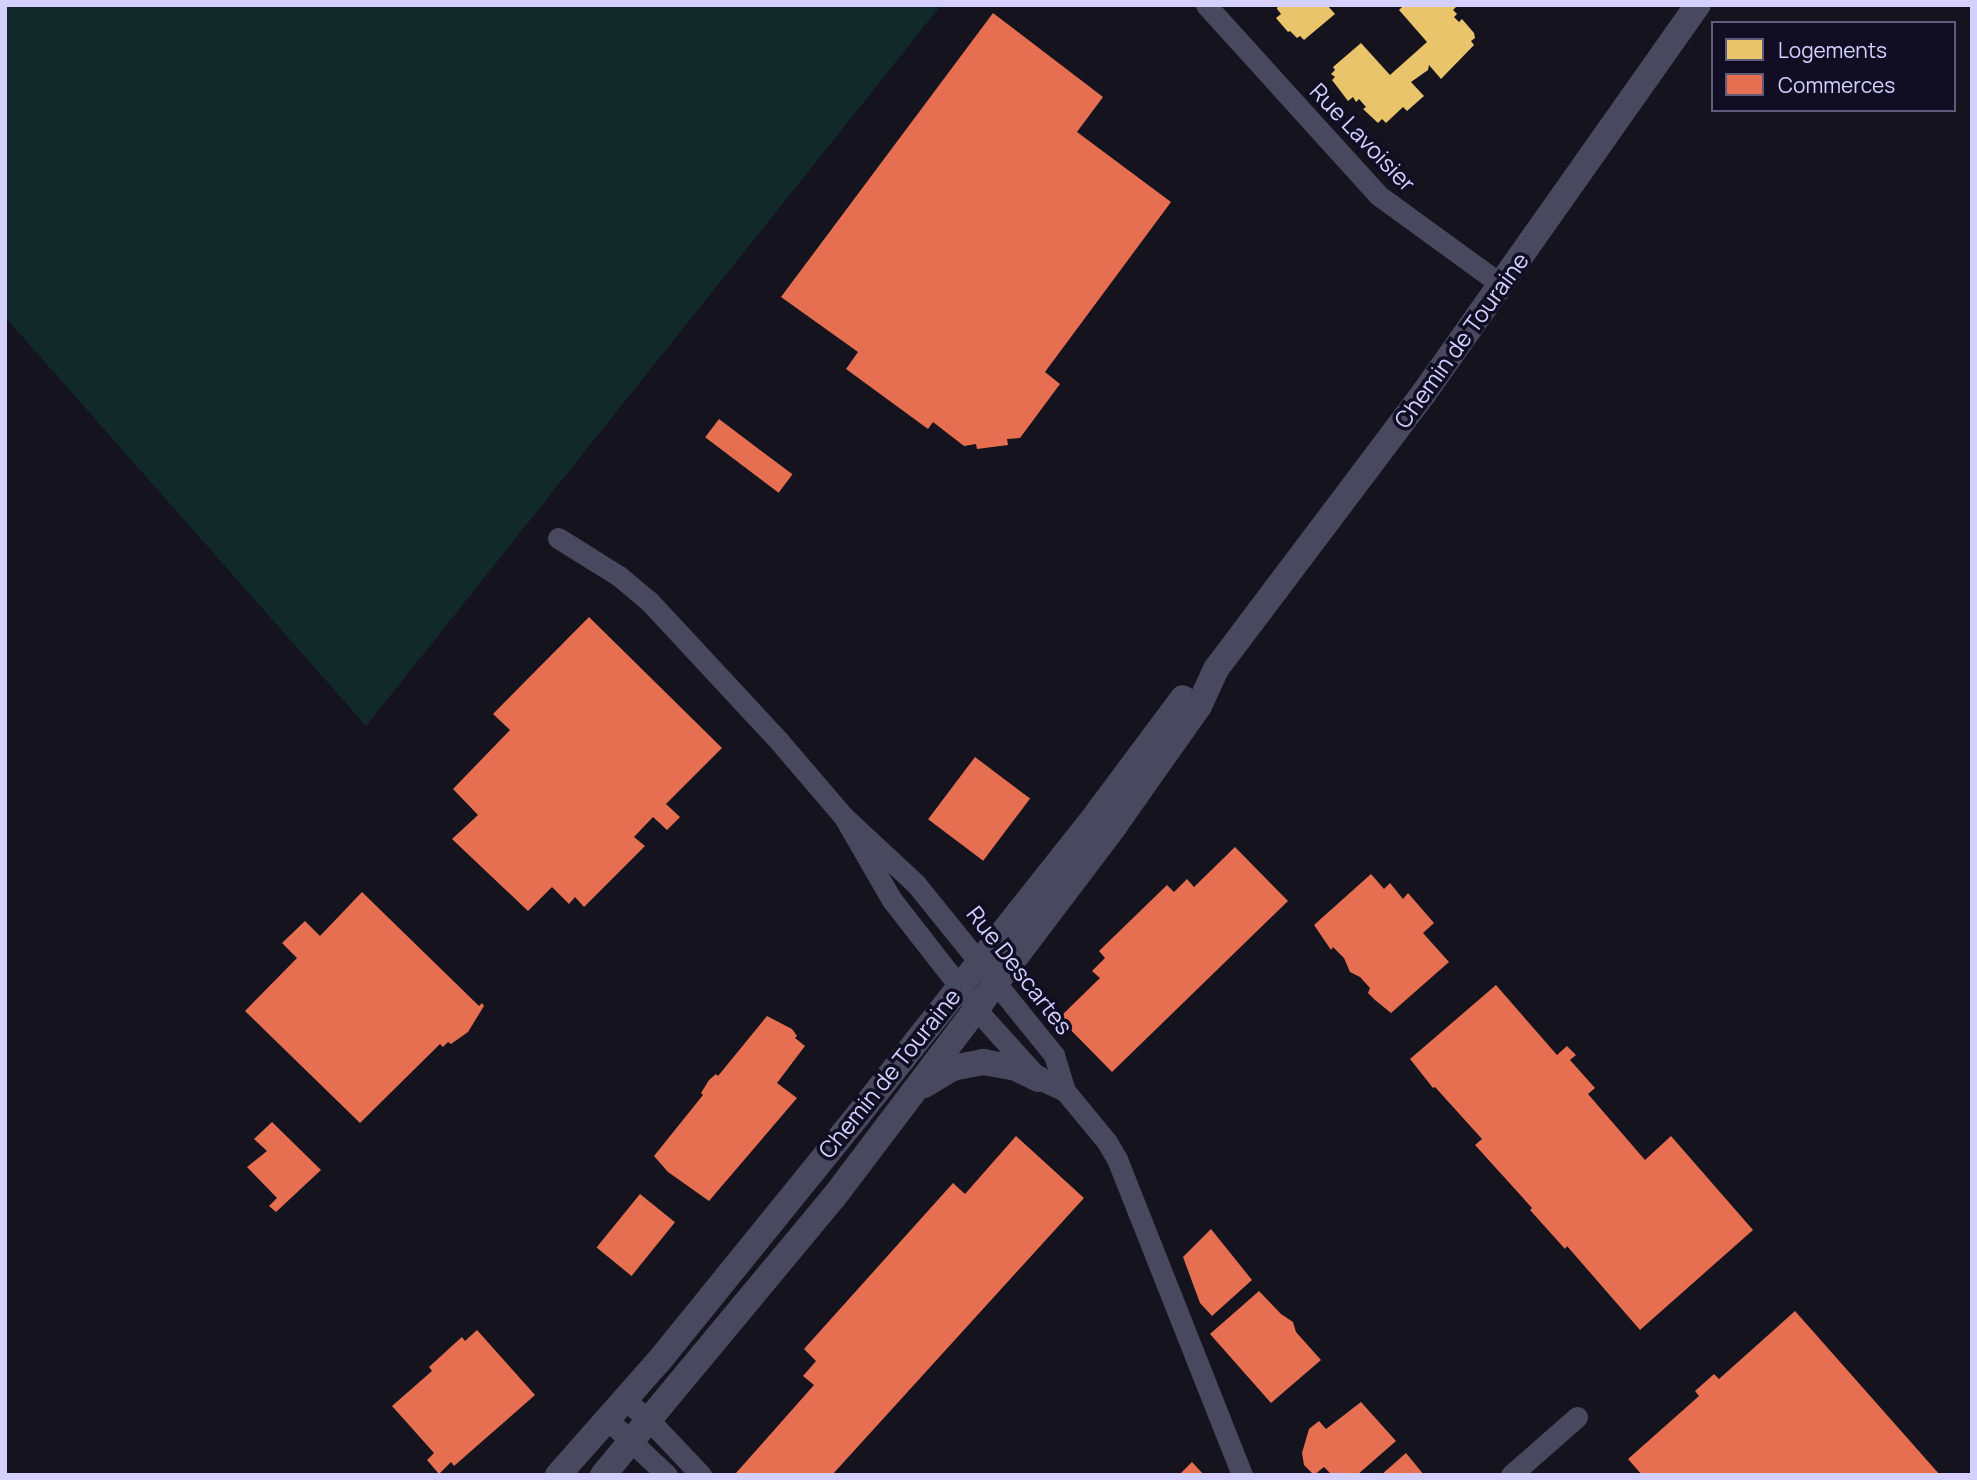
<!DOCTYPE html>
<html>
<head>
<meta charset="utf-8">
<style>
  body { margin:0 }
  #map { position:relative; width:1977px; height:1480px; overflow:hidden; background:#14131e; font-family:Manrope,sans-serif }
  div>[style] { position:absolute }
  .green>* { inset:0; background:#112929 }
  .homes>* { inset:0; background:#e9c46a }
  .shops>* { inset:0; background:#e76f51; transform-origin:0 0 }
  .minor>* { height:21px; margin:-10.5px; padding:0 10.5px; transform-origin:10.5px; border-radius:10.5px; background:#48485f }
  .tertiary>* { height:26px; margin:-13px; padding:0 13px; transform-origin:13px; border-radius:13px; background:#48485f }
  span { translate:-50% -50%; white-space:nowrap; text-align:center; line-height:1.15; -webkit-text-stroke:7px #110e23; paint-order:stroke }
  .street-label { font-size:23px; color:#d4d0ff }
  .frame { position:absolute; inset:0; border:7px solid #d4d0ff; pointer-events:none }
  .legend { position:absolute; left:1711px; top:21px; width:245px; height:91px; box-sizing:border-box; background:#110e23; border:2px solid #5f5c7b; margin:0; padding:9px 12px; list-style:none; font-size:21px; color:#d4d0ff }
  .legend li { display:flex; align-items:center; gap:14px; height:35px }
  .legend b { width:35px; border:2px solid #5f5c7b }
</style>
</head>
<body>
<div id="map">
  <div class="green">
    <div style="clip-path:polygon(5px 5px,941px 5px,366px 726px,5px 317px)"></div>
  </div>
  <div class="homes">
    <div style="clip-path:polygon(1278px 5px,1327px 5px,1335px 14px,1304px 40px,1300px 36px,1297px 38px,1290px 31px,1288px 32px,1276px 18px,1281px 14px,1277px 9px)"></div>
    <div style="clip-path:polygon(1404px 5px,1458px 5px,1453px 10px,1457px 14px,1454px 17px,1459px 22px,1462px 19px,1474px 33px,1475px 38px,1471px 41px,1474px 45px,1441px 79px,1429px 65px,1428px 70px,1411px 82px,1424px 96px,1407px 111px,1403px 107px,1386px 123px,1382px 119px,1378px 123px,1363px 109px,1366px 107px,1359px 99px,1356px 102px,1353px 97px,1348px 101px,1332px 80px,1335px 77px,1331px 74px,1335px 70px,1333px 67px,1361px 43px,1390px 75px,1427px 42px,1399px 10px)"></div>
  </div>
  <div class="shops">
    <div style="clip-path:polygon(993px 13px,1103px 97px,1077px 132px,1171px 202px,1045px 372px,1060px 384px,1020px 438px,1007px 439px,1008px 445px,977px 449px,976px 444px,964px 446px,933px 422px,928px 429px,846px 369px,858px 352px,781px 297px)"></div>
    <div style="left:719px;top:419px;width:92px;height:23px;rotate:37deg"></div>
    <div style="clip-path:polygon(589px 617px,722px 748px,666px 804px,680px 817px,667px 830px,653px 817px,634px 837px,645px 846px,584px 907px,575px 897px,569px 904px,552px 887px,528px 911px,452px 839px,478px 815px,453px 789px,510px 730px,493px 714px)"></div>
    <div style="left:975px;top:757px;width:69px;height:78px;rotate:37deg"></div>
    <div style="clip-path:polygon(1235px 847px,1288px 901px,1112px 1072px,1059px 1018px,1100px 978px,1092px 971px,1105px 958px,1099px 951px,1167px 885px,1174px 892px,1187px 879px,1194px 887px)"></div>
    <div style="clip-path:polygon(1371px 874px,1384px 889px,1390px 883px,1403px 899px,1408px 893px,1434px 923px,1423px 933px,1449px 962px,1391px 1013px,1375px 1000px,1368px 993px,1370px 988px,1360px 977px,1350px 972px,1344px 958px,1333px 947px,1331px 950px,1314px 925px)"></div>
    <div style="clip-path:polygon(362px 892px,479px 1006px,482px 1003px,484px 1006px,468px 1032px,451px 1044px,448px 1042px,443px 1047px,440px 1044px,360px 1123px,245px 1011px,297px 958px,282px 943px,305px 921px,320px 936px)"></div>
    <div style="clip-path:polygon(1496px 985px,1557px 1055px,1567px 1046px,1576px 1055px,1570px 1060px,1595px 1088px,1588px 1094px,1645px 1160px,1671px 1136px,1753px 1230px,1640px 1330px,1567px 1246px,1565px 1249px,1530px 1210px,1532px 1208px,1475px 1145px,1482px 1139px,1435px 1087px,1433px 1088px,1410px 1059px)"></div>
    <div style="clip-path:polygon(767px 1016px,792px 1029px,797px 1036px,795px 1038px,805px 1046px,777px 1083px,797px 1098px,709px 1201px,668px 1172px,654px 1156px,703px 1095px,701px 1093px,709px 1080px,716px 1074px,718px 1076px)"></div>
    <div style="clip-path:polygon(272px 1122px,321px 1170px,276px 1212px,269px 1206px,277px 1198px,247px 1167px,267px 1151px,254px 1139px)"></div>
    <div style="clip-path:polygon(1016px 1136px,1084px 1198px,832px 1475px,736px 1473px,814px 1385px,803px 1376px,816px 1361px,804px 1349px,953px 1183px,965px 1194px)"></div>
    <div style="left:640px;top:1194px;width:45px;height:69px;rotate:39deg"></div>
    <div style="clip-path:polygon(1211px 1229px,1252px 1280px,1212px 1316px,1200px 1303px,1183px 1257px)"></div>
    <div style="clip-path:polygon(1259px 1291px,1281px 1314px,1293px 1322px,1296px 1332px,1321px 1360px,1271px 1403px,1210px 1334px)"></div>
    <div style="clip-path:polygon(1795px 1311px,1940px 1475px,1642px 1475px,1628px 1459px,1699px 1396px,1695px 1391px,1714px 1374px,1719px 1379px)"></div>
    <div style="clip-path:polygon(477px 1330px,535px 1395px,454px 1466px,451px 1462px,439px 1474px,427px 1460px,434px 1453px,392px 1406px,432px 1371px,429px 1367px,453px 1345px,462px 1337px,465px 1341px)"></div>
    <div style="clip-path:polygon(1361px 1402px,1396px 1441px,1357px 1475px,1332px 1475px,1324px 1467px,1314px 1475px,1304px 1465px,1302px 1453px,1309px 1429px,1319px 1421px,1326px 1429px)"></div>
    <div style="clip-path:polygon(1406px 1453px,1424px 1475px,1381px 1475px)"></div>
    <div style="clip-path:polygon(1192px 1462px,1204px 1475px,1179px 1475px)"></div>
  </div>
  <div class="minor">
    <div style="left:1206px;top:5px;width:256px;rotate:47.8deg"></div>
    <div style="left:1378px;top:195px;width:153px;rotate:36deg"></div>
    <div style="left:558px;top:538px;width:72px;rotate:31.9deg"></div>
    <div style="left:619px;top:576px;width:38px;rotate:40deg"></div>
    <div style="left:648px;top:600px;width:192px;rotate:47.1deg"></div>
    <div style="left:779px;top:741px;width:100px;rotate:49.5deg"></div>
    <div style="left:844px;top:817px;width:98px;rotate:42.9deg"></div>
    <div style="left:916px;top:884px;width:220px;rotate:51.1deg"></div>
    <div style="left:1054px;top:1055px;width:38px;rotate:73deg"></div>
    <div style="left:844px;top:817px;width:96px;rotate:60deg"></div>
    <div style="left:892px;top:900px;width:148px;rotate:52.1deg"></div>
    <div style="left:983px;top:1017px;width:84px;rotate:47.9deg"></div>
    <div style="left:1039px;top:1079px;width:29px;rotate:25deg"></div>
    <div style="left:1065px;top:1091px;width:66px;rotate:50.5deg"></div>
    <div style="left:1107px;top:1142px;width:20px;rotate:60deg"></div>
    <div style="left:1117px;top:1159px;width:340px;rotate:68.4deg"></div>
    <div style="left:625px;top:1400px;width:31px;rotate:40deg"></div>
    <div style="left:649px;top:1420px;width:76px;rotate:46.6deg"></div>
    <div style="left:607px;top:1419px;width:82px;rotate:43deg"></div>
    <div style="left:1511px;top:1475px;width:88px;rotate:-41.3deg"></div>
  </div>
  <div class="tertiary">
    <div style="left:924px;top:1085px;width:33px;rotate:-31deg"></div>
    <div style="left:952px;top:1068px;width:32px;rotate:-11deg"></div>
    <div style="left:983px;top:1062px;width:34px;rotate:10deg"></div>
    <div style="left:1016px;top:1068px;width:25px;rotate:26deg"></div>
    <div style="left:558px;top:1475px;width:152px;rotate:-48.5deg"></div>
    <div style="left:659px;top:1361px;width:318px;rotate:-51deg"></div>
    <div style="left:859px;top:1114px;width:385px;rotate:-51.6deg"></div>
    <div style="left:1098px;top:812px;width:142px;rotate:-53.3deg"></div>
    <div style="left:603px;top:1475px;width:361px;rotate:-50.3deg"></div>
    <div style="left:834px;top:1197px;width:466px;rotate:-52.9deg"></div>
    <div style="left:1115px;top:825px;width:146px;rotate:-54.8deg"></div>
    <div style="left:1199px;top:706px;width:41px;rotate:-65.3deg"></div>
    <div style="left:1216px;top:669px;width:346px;rotate:-53deg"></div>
    <div style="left:1424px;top:393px;width:475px;rotate:-54.8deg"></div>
  </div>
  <div class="street-label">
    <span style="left:1363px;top:137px;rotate:46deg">Rue Lavoisier</span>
    <span style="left:1461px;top:340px;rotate:-54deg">Chemin de Touraine</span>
    <span style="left:1020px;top:970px;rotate:52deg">Rue Descartes</span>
    <span style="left:889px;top:1073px;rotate:-51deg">Chemin de Touraine</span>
  </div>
  <div class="frame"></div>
  <ul class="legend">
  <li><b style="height:19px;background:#e9c46a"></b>Logements</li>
  <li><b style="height:19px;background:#e76f51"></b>Commerces</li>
  </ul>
</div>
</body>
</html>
